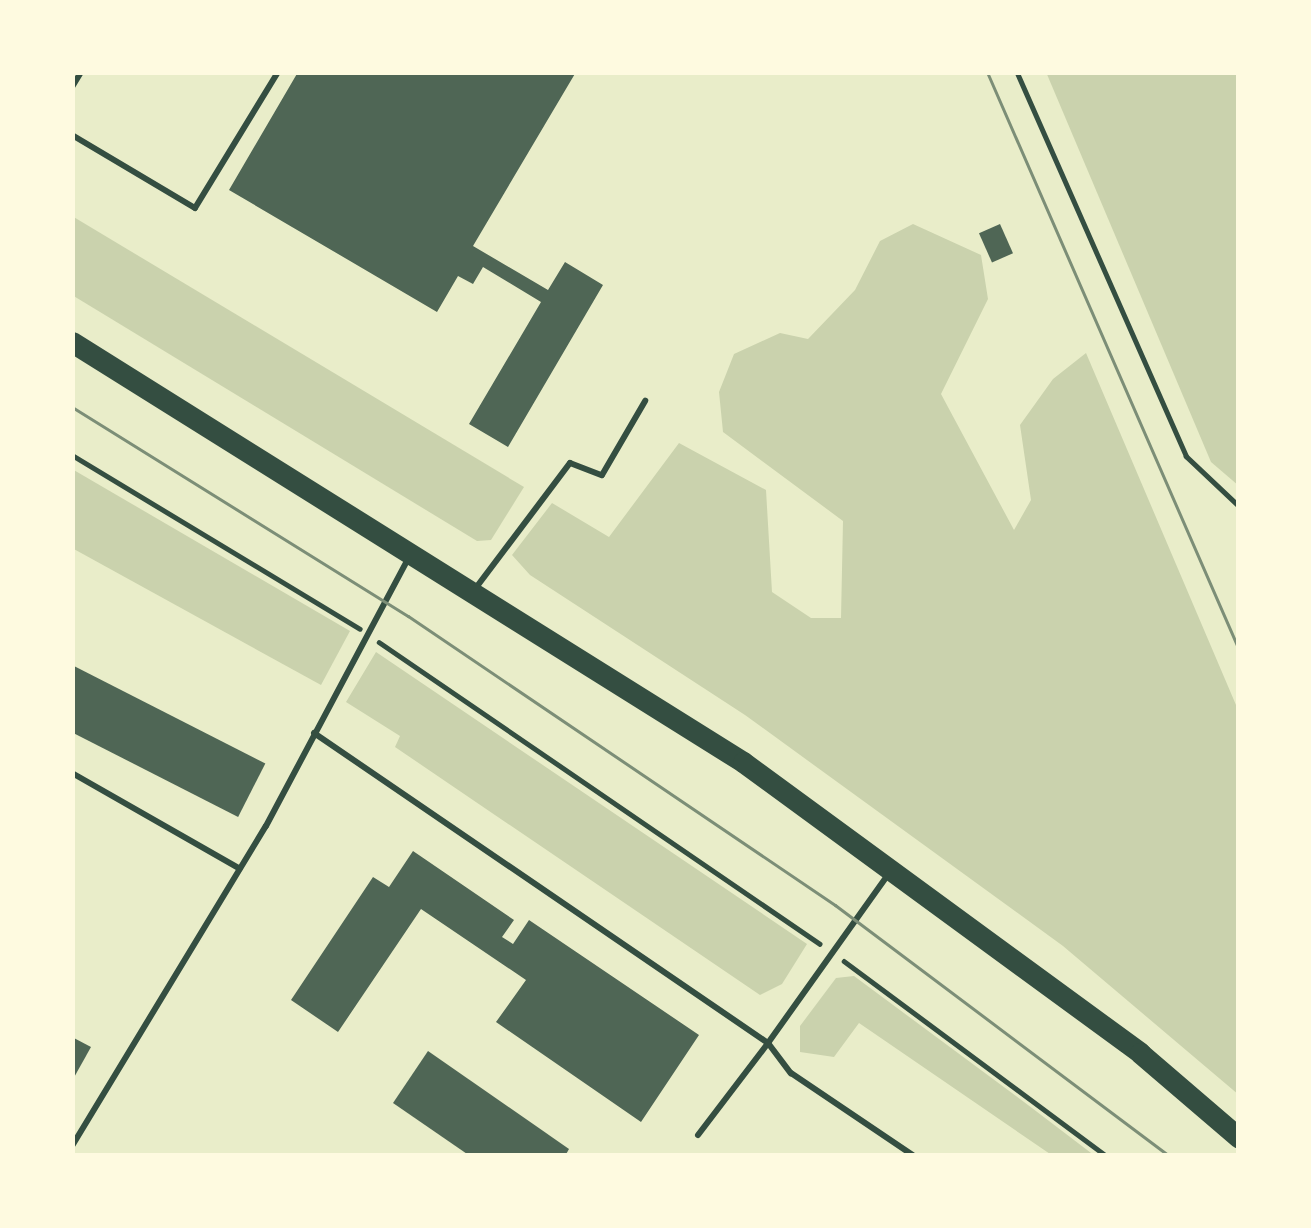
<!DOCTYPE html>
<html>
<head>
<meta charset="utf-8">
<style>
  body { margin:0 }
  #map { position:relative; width:1311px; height:1228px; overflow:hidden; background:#e9edc9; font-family:"PT Sans Narrow",sans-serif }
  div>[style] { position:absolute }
  .green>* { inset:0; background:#cad2ad }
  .building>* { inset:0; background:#4f6655; transform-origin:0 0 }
  .path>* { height:4.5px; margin:-2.25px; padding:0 2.25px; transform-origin:2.25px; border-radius:2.25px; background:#344e41 }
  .service>* { height:6px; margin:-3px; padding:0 3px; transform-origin:3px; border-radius:3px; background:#344e41 }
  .primary>* { height:21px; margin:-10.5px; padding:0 10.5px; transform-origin:10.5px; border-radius:10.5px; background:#344e41 }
  .tram>* { height:3px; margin:-1.5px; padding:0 1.5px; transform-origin:1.5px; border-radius:1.5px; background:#7c8e77 }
  span { translate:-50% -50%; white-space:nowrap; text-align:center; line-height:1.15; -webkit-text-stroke:9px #fefae0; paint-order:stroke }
  .frame { position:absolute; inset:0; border:75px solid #fefae0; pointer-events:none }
</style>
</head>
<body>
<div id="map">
  <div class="green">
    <div style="clip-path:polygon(1046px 72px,1239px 72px,1239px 486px,1211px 462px)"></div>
    <div style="clip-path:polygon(72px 216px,524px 487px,491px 540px,477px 541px,72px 295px)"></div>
    <div style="clip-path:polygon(913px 224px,981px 255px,988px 299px,941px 394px,1014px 530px,1031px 500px,1020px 425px,1053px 379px,1086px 353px,1239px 712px,1239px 1095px,1063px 946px,745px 715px,530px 575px,512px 555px,552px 503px,609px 537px,679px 443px,766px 490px,772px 592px,811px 618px,841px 618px,843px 521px,723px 432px,719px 392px,734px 354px,780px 333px,808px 339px,855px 290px,880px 241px)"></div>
    <div style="clip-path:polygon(72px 469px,350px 631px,321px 685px,72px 548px)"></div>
    <div style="clip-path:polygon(376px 652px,807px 944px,782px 984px,760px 995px,395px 747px,400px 736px,346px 702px)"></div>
    <div style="clip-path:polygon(854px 976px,1028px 1105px,1095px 1156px,1053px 1156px,859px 1023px,834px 1057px,800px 1052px,800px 1026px,836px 978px)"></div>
  </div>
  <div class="building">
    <div style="clip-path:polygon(298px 72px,576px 72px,473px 246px,548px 290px,565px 262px,603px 285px,508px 447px,469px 424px,541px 302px,483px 267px,473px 284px,458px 276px,437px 312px,229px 190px)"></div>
    <div style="left:1000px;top:224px;width:32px;height:23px;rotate:66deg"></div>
    <div style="left:72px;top:665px;width:217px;height:60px;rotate:27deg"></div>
    <div style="clip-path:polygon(413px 851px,514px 920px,502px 937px,513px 944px,529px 920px,699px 1035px,641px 1122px,496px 1022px,526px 980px,421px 909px,338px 1032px,291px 1000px,373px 877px,389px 887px)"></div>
    <div style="clip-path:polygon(72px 1037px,91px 1047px,72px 1081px)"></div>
    <div style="clip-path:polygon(428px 1051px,569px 1149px,565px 1156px,470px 1156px,393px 1103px)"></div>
  </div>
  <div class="path">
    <div style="left:1017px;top:72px;width:420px;rotate:66.2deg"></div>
    <div style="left:1186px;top:456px;width:73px;rotate:43.3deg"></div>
    <div style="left:72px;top:455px;width:336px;rotate:31.1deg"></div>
    <div style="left:379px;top:642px;width:534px;rotate:34.4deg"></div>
    <div style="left:844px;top:961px;width:327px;rotate:36.6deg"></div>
  </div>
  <div class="service">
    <div style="left:72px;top:87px;width:17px;rotate:-59deg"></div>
    <div style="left:72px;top:135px;width:143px;rotate:30.7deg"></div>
    <div style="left:195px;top:208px;width:159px;rotate:-58.6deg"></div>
    <div style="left:475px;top:589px;width:158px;rotate:-53deg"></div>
    <div style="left:570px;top:463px;width:34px;rotate:21deg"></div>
    <div style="left:602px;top:475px;width:86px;rotate:-59.8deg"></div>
    <div style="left:314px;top:733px;width:550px;rotate:34.33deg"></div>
    <div style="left:768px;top:1043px;width:205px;rotate:-54.5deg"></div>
    <div style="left:72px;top:773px;width:193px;rotate:29.7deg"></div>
    <div style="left:698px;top:1135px;width:116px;rotate:-52.7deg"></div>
    <div style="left:768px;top:1043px;width:38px;rotate:53deg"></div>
    <div style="left:791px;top:1073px;width:148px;rotate:34deg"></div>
    <div style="left:72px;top:1146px;width:374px;rotate:-58.8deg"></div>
    <div style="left:266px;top:826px;width:302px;rotate:-62deg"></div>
  </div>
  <div class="primary">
    <div style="left:72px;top:342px;width:792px;rotate:32.04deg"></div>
    <div style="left:743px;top:762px;width:492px;rotate:36.2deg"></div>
    <div style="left:1140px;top:1053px;width:130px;rotate:40.6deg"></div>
  </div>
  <div class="tram">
    <div style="left:987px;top:72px;width:631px;rotate:66.44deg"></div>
    <div style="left:72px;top:407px;width:396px;rotate:31.9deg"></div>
    <div style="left:408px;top:616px;width:516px;rotate:34.09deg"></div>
    <div style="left:835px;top:905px;width:418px;rotate:36.9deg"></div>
  </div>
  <div class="frame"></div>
</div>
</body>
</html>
